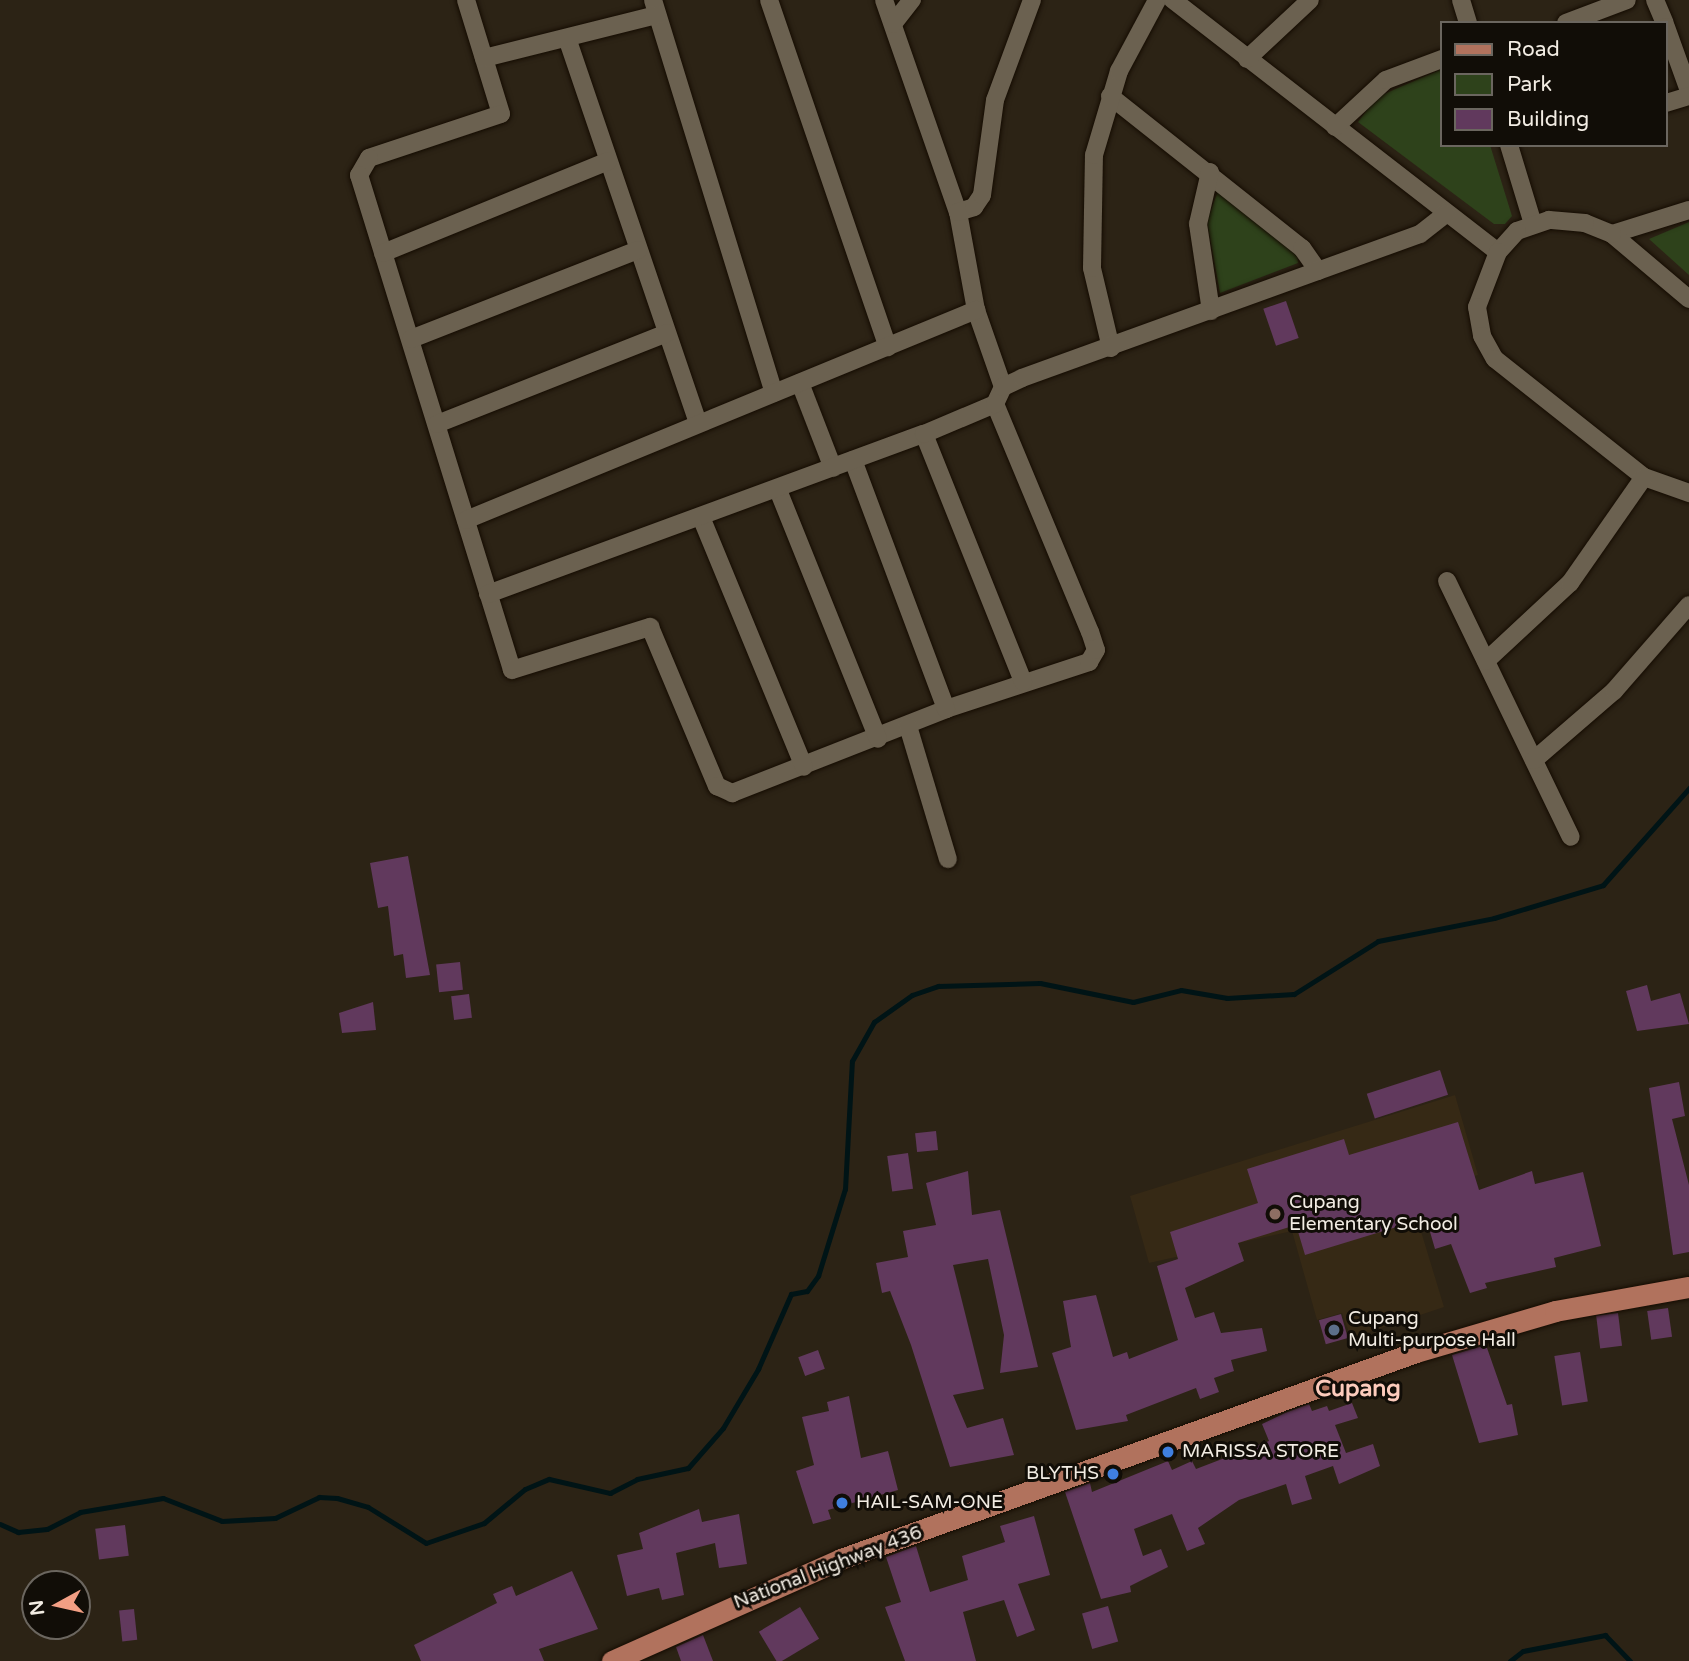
<!DOCTYPE html>
<html>
<head>
<meta charset="utf-8">
<style>
  body { margin:0 }
  #map { position:relative; width:1689px; height:1661px; overflow:hidden; background:#2c2315; font-family:"Varela Round",sans-serif }
  div>[style] { position:absolute }
  .built>* { inset:0; background:#362915 }
  .green>* { inset:0; background:#2e421b }
  .stream>* { height:5px; margin:-2.5px; padding:0 2.5px; transform-origin:2.5px; border-radius:2.5px; background:#001416 }
  .building>* { inset:0; background:#61395d; transform-origin:0 0 }
  .roads { filter:drop-shadow(0 0 2px #150c02) drop-shadow(0 0 2px #150c02) }
  .minor>* { height:18px; margin:-9px; padding:0 9px; transform-origin:9px; border-radius:9px; background:#6b6150 }
  .primary>* { height:21px; margin:-10.5px; padding:0 10.5px; transform-origin:10.5px; border-radius:10.5px; background:#b1725d }
  .dots>* { width:19px; height:19px; translate:-50% -50%; box-sizing:border-box; border:4px solid #110d07; border-radius:50% }
  span { translate:-50% -50%; white-space:nowrap; text-align:center; line-height:1.15; -webkit-text-stroke:6px #110d07; paint-order:stroke }
  .poi-label { font-size:19px; color:#f2ece3 }
  .left { translate:0 -50%; text-align:left }
  .right { translate:-100% -50%; text-align:right }
  .street-label { font-size:19px; color:#f2ece3 }
  .quarter-label { font-size:23px; color:#fccbbc; font-weight:700 }
  .legend { position:absolute; left:1440px; top:21px; width:228px; height:126px; box-sizing:border-box; background:#110d07; border:2px solid #6b665f; margin:0; padding:9px 12px; list-style:none; font-size:21px; color:#f2ece3 }
  .legend li { display:flex; align-items:center; gap:14px; height:35px }
  .legend b { width:35px; border:2px solid #6b665f }
  .north { position:absolute; left:21px; top:1570px; width:70px; height:70px; box-sizing:border-box; background:#110d07; border:2px solid #6b665f; border-radius:50%; rotate:262deg; font-size:19px; font-weight:700; line-height:28px; text-align:center; color:#f2ece3 }
  .north::after { content:''; display:block; margin:auto; width:24px; height:32px; background:#f39f84; clip-path:polygon(50% 0,100% 100%,50% 72%,0 100%) }
</style>
</head>
<body>
<div id="map">
  <div class="built">
    <div style="clip-path:polygon(1455px 1095px,1478px 1175px,1410px 1195px,1444px 1307px,1351px 1338px,1342px 1313px,1317px 1320px,1292px 1231px,1149px 1263px,1130px 1196px)"></div>
  </div>
  <div class="green">
    <div style="clip-path:polygon(1442px 69px,1442px 145px,1490px 145px,1512px 216px,1505px 224px,1494px 224px,1358px 122px,1377px 97px)"></div>
    <div style="clip-path:polygon(1218px 191px,1297px 254px,1298px 263px,1220px 293px,1207px 221px)"></div>
    <div style="clip-path:polygon(1689px 222px,1689px 275px,1649px 239px)"></div>
  </div>
  <div class="stream">
    <div style="left:0;top:1524px;width:20px;rotate:24deg"></div>
    <div style="left:18px;top:1532px;width:29px;rotate:-6deg"></div>
    <div style="left:47px;top:1529px;width:37px;rotate:-27deg"></div>
    <div style="left:80px;top:1512px;width:84px;rotate:-9.6deg"></div>
    <div style="left:163px;top:1498px;width:63px;rotate:21.3deg"></div>
    <div style="left:222px;top:1521px;width:53px;rotate:-3.2deg"></div>
    <div style="left:275px;top:1518px;width:49px;rotate:-25.5deg"></div>
    <div style="left:319px;top:1497px;width:18px;rotate:3deg"></div>
    <div style="left:337px;top:1498px;width:32px;rotate:16deg"></div>
    <div style="left:368px;top:1507px;width:68px;rotate:31.8deg"></div>
    <div style="left:426px;top:1543px;width:61px;rotate:-19deg"></div>
    <div style="left:484px;top:1523px;width:53px;rotate:-39.7deg"></div>
    <div style="left:525px;top:1489px;width:26px;rotate:-23deg"></div>
    <div style="left:549px;top:1479px;width:63px;rotate:12.9deg"></div>
    <div style="left:610px;top:1493px;width:30px;rotate:-27deg"></div>
    <div style="left:637px;top:1479px;width:52px;rotate:-12.2deg"></div>
    <div style="left:688px;top:1468px;width:53px;rotate:-48.8deg"></div>
    <div style="left:723px;top:1428px;width:69px;rotate:-59.3deg"></div>
    <div style="left:758px;top:1369px;width:82px;rotate:-66.3deg"></div>
    <div style="left:791px;top:1294px;width:16px;rotate:-11deg"></div>
    <div style="left:807px;top:1291px;width:19px;rotate:-54deg"></div>
    <div style="left:818px;top:1276px;width:91px;rotate:-72.8deg"></div>
    <div style="left:845px;top:1189px;width:128px;rotate:-86.9deg"></div>
    <div style="left:852px;top:1061px;width:45px;rotate:-60.6deg"></div>
    <div style="left:874px;top:1022px;width:47px;rotate:-35.4deg"></div>
    <div style="left:912px;top:995px;width:28px;rotate:-19deg"></div>
    <div style="left:938px;top:986px;width:102px;rotate:-1.7deg"></div>
    <div style="left:1040px;top:983px;width:95px;rotate:11.5deg"></div>
    <div style="left:1133px;top:1002px;width:49px;rotate:-14deg"></div>
    <div style="left:1181px;top:990px;width:47px;rotate:9.9deg"></div>
    <div style="left:1227px;top:998px;width:67px;rotate:-3.4deg"></div>
    <div style="left:1294px;top:994px;width:99px;rotate:-32.2deg"></div>
    <div style="left:1378px;top:941px;width:118px;rotate:-11.2deg"></div>
    <div style="left:1494px;top:918px;width:114px;rotate:-16.8deg"></div>
    <div style="left:1603px;top:885px;width:130px;rotate:-48.4deg"></div>
    <div style="left:1510px;top:1661px;width:16px;rotate:-38deg"></div>
    <div style="left:1523px;top:1651px;width:84px;rotate:-11deg"></div>
    <div style="left:1605px;top:1635px;width:36px;rotate:46deg"></div>
  </div>
  <div class="building">
    <div style="left:1286px;top:301px;width:39px;height:24px;rotate:71deg"></div>
    <div style="clip-path:polygon(408px 856px,430px 975px,406px 978px,403px 954px,394px 956px,388px 906px,378px 908px,370px 863px)"></div>
    <div style="left:460px;top:962px;width:28px;height:24px;rotate:84deg"></div>
    <div style="clip-path:polygon(1647px 985px,1651px 1001px,1680px 993px,1689px 1024px,1637px 1031px,1626px 991px)"></div>
    <div style="left:469px;top:994px;width:24px;height:18px;rotate:83deg"></div>
    <div style="clip-path:polygon(373px 1002px,376px 1030px,342px 1033px,339px 1013px)"></div>
    <div style="left:1440px;top:1070px;width:26px;height:77px;rotate:72deg"></div>
    <div style="clip-path:polygon(1679px 1082px,1685px 1116px,1672px 1119px,1689px 1185px,1689px 1252px,1673px 1255px,1649px 1088px)"></div>
    <div style="clip-path:polygon(1458px 1122px,1479px 1190px,1532px 1171px,1535px 1184px,1583px 1172px,1601px 1246px,1554px 1258px,1556px 1267px,1485px 1283px,1487px 1288px,1470px 1293px,1451px 1244px,1435px 1249px,1426px 1218px,1305px 1255px,1296px 1225px,1238px 1243px,1244px 1261px,1185px 1288px,1195px 1318px,1214px 1312px,1221px 1333px,1262px 1328px,1267px 1351px,1231px 1360px,1234px 1371px,1214px 1378px,1219px 1392px,1200px 1399px,1196px 1388px,1126px 1415px,1128px 1421px,1076px 1430px,1052px 1353px,1071px 1347px,1063px 1301px,1096px 1295px,1113px 1357px,1127px 1352px,1129px 1359px,1178px 1340px,1157px 1266px,1178px 1259px,1170px 1232px,1258px 1203px,1247px 1169px,1344px 1139px,1349px 1155px)"></div>
    <div style="left:936px;top:1131px;width:19px;height:21px;rotate:84deg"></div>
    <div style="left:908px;top:1153px;width:36px;height:21px;rotate:82deg"></div>
    <div style="clip-path:polygon(968px 1171px,972px 1215px,1000px 1210px,1038px 1367px,1000px 1373px,1004px 1335px,988px 1259px,953px 1265px,984px 1389px,953px 1395px,967px 1428px,1003px 1418px,1014px 1455px,950px 1467px,911px 1345px,890px 1291px,882px 1293px,876px 1263px,908px 1257px,903px 1231px,936px 1225px,926px 1183px)"></div>
    <div style="left:1668px;top:1308px;width:29px;height:21px;rotate:82deg"></div>
    <div style="left:1618px;top:1313px;width:33px;height:22px;rotate:83deg"></div>
    <div style="left:1341px;top:1314px;width:25px;height:23px;rotate:74deg"></div>
    <div style="clip-path:polygon(1486px 1345px,1507px 1405px,1512px 1404px,1518px 1435px,1479px 1443px,1452px 1355px)"></div>
    <div style="left:818px;top:1350px;width:20px;height:21px;rotate:70deg"></div>
    <div style="left:1580px;top:1352px;width:50px;height:26px;rotate:81deg"></div>
    <div style="clip-path:polygon(849px 1396px,861px 1458px,888px 1451px,898px 1490px,828px 1510px,831px 1519px,813px 1524px,796px 1471px,814px 1465px,802px 1417px,829px 1411px,827px 1402px)"></div>
    <div style="clip-path:polygon(1352px 1403px,1358px 1418px,1335px 1425px,1346px 1453px,1373px 1444px,1380px 1466px,1339px 1484px,1333px 1466px,1305px 1476px,1312px 1499px,1292px 1505px,1286px 1484px,1239px 1500px,1198px 1528px,1205px 1544px,1187px 1551px,1172px 1514px,1134px 1529px,1143px 1556px,1161px 1549px,1168px 1567px,1130px 1586px,1131px 1592px,1101px 1599px,1065px 1492px,1090px 1483px,1092px 1492px,1168px 1461px,1172px 1470px,1192px 1461px,1196px 1469px,1269px 1441px,1262px 1424px,1285px 1413px,1309px 1404px,1312px 1411px,1327px 1406px,1329px 1411px)"></div>
    <div style="clip-path:polygon(699px 1509px,702px 1522px,739px 1514px,747px 1564px,719px 1568px,715px 1543px,676px 1553px,684px 1595px,662px 1600px,659px 1588px,627px 1596px,617px 1555px,643px 1549px,639px 1533px)"></div>
    <div style="clip-path:polygon(1034px 1516px,1050px 1575px,1018px 1584px,1035px 1630px,1017px 1637px,1004px 1600px,963px 1612px,976px 1661px,905px 1661px,885px 1607px,901px 1602px,886px 1557px,916px 1546px,930px 1592px,968px 1580px,962px 1556px,1005px 1542px,1000px 1526px)"></div>
    <div style="left:125px;top:1525px;width:31px;height:30px;rotate:83deg"></div>
    <div style="clip-path:polygon(572px 1571px,598px 1629px,539px 1649px,544px 1661px,421px 1661px,414px 1645px,497px 1603px,493px 1594px,512px 1586px,516px 1596px)"></div>
    <div style="left:1108px;top:1606px;width:37px;height:27px;rotate:74deg"></div>
    <div style="left:800px;top:1607px;width:37px;height:48px;rotate:59deg"></div>
    <div style="left:134px;top:1609px;width:31px;height:15px;rotate:84deg"></div>
    <div style="clip-path:polygon(703px 1635px,713px 1661px,681px 1661px,676px 1647px)"></div>
  </div>
  <div class="roads">
    <div class="minor">
      <div style="left:466px;top:0;width:119px;rotate:72.9deg"></div>
      <div style="left:501px;top:114px;width:139px;rotate:161.6deg"></div>
      <div style="left:369px;top:158px;width:20px;rotate:120deg"></div>
      <div style="left:359px;top:175px;width:518px;rotate:72.82deg"></div>
      <div style="left:512px;top:670px;width:145px;rotate:-17.3deg"></div>
      <div style="left:650px;top:627px;width:173px;rotate:67.2deg"></div>
      <div style="left:717px;top:786px;width:17px;rotate:25deg"></div>
      <div style="left:732px;top:793px;width:230px;rotate:-21.4deg"></div>
      <div style="left:946px;top:709px;width:151px;rotate:-18.2deg"></div>
      <div style="left:1089px;top:662px;width:14px;rotate:-60deg"></div>
      <div style="left:1096px;top:650px;width:19px;rotate:-108deg"></div>
      <div style="left:1090px;top:632px;width:247px;rotate:-112.6deg"></div>
      <div style="left:653px;top:0;width:411px;rotate:72.9deg"></div>
      <div style="left:769px;top:0;width:367px;rotate:71.1deg"></div>
      <div style="left:884px;top:0;width:225px;rotate:70.8deg"></div>
      <div style="left:958px;top:212px;width:100px;rotate:79.6deg"></div>
      <div style="left:976px;top:310px;width:82px;rotate:70.7deg"></div>
      <div style="left:1173px;top:0;width:411px;rotate:37.8deg"></div>
      <div style="left:1461px;top:0;width:24px;rotate:73deg"></div>
      <div style="left:1655px;top:0;width:25px;rotate:67deg"></div>
      <div style="left:1566px;top:23px;width:65px;rotate:-20.7deg"></div>
      <div style="left:893px;top:24px;width:31px;rotate:-52deg"></div>
      <div style="left:1666px;top:27px;width:68px;rotate:70.2deg"></div>
      <div style="left:567px;top:38px;width:407px;rotate:71.2deg"></div>
      <div style="left:484px;top:58px;width:178px;rotate:-14deg"></div>
      <div style="left:1247px;top:59px;width:86px;rotate:-43.1deg"></div>
      <div style="left:1110px;top:96px;width:245px;rotate:38.4deg"></div>
      <div style="left:1302px;top:248px;width:28px;rotate:55deg"></div>
      <div style="left:1666px;top:103px;width:24px;rotate:-17deg"></div>
      <div style="left:1335px;top:127px;width:69px;rotate:-42.7deg"></div>
      <div style="left:1386px;top:80px;width:60px;rotate:-20.6deg"></div>
      <div style="left:1509px;top:145px;width:83px;rotate:73.1deg"></div>
      <div style="left:1210px;top:172px;width:53px;rotate:103deg"></div>
      <div style="left:1198px;top:224px;width:88px;rotate:81.5deg"></div>
      <div style="left:958px;top:212px;width:17px;rotate:-17deg"></div>
      <div style="left:974px;top:207px;width:14px;rotate:-56deg"></div>
      <div style="left:982px;top:195px;width:96px;rotate:-82.2deg"></div>
      <div style="left:995px;top:100px;width:107px;rotate:-69.7deg"></div>
      <div style="left:1612px;top:234px;width:81px;rotate:-17.3deg"></div>
      <div style="left:383px;top:253px;width:243px;rotate:-22.2deg"></div>
      <div style="left:1689px;top:299px;width:101px;rotate:-139.8deg"></div>
      <div style="left:1612px;top:234px;width:29px;rotate:-158deg"></div>
      <div style="left:1585px;top:223px;width:36px;rotate:-175deg"></div>
      <div style="left:1549px;top:220px;width:34px;rotate:161deg"></div>
      <div style="left:1517px;top:231px;width:28px;rotate:132deg"></div>
      <div style="left:1498px;top:252px;width:59px;rotate:110.9deg"></div>
      <div style="left:1477px;top:307px;width:29px;rotate:80deg"></div>
      <div style="left:1482px;top:336px;width:26px;rotate:61deg"></div>
      <div style="left:1495px;top:359px;width:190px;rotate:38.4deg"></div>
      <div style="left:1644px;top:477px;width:48px;rotate:19.6deg"></div>
      <div style="left:411px;top:339px;width:244px;rotate:-21.4deg"></div>
      <div style="left:1111px;top:348px;width:82px;rotate:-103.4deg"></div>
      <div style="left:1092px;top:268px;width:113px;rotate:-89deg"></div>
      <div style="left:1094px;top:155px;width:88px;rotate:-73.4deg"></div>
      <div style="left:1119px;top:71px;width:81px;rotate:-61.8deg"></div>
      <div style="left:800px;top:383px;width:91px;rotate:68.8deg"></div>
      <div style="left:437px;top:424px;width:247px;rotate:-21.6deg"></div>
      <div style="left:924px;top:434px;width:267px;rotate:68.2deg"></div>
      <div style="left:853px;top:460px;width:266px;rotate:69.5deg"></div>
      <div style="left:778px;top:490px;width:268px;rotate:68.1deg"></div>
      <div style="left:701px;top:517px;width:270px;rotate:67.6deg"></div>
      <div style="left:466px;top:520px;width:552px;rotate:-22.38deg"></div>
      <div style="left:1447px;top:581px;width:284px;rotate:64.2deg"></div>
      <div style="left:488px;top:594px;width:464px;rotate:-20.2deg"></div>
      <div style="left:924px;top:434px;width:77px;rotate:-22.9deg"></div>
      <div style="left:995px;top:404px;width:19px;rotate:-65deg"></div>
      <div style="left:1003px;top:387px;width:21px;rotate:-25deg"></div>
      <div style="left:1022px;top:378px;width:423px;rotate:-19.9deg"></div>
      <div style="left:1420px;top:234px;width:33px;rotate:-38deg"></div>
      <div style="left:1486px;top:661px;width:115px;rotate:-42.9deg"></div>
      <div style="left:1570px;top:583px;width:129px;rotate:-55.1deg"></div>
      <div style="left:908px;top:726px;width:139px;rotate:73.3deg"></div>
      <div style="left:1534px;top:760px;width:106px;rotate:-40.8deg"></div>
      <div style="left:1614px;top:691px;width:114px;rotate:-48.9deg"></div>
    </div>
    <div class="primary">
      <div style="left:612px;top:1661px;width:251px;rotate:-24deg"></div>
      <div style="left:841px;top:1559px;width:611px;rotate:-19.8deg"></div>
      <div style="left:1416px;top:1352px;width:145px;rotate:-16.4deg"></div>
      <div style="left:1555px;top:1311px;width:136px;rotate:-10.2deg"></div>
    </div>
  </div>
  <div class="dots">
    <div style="left:1275px;top:1214px;background:#8d6e63"></div>
    <div style="left:1334px;top:1330px;background:#5c6f8a"></div>
    <div style="left:1168px;top:1452px;background:#3f7fe0"></div>
    <div style="left:1113px;top:1474px;background:#3f7fe0"></div>
    <div style="left:842px;top:1503px;background:#3f7fe0"></div>
  </div>
  <div class="poi-label">
    <span class="left" style="left:1289px;top:1214px">Cupang<br>Elementary School</span>
    <span class="left" style="left:1348px;top:1330px">Cupang<br>Multi-purpose Hall</span>
    <span class="left" style="left:1182px;top:1452px">MARISSA STORE</span>
    <span class="right" style="left:1099px;top:1474px">BLYTHS</span>
    <span class="left" style="left:856px;top:1503px">HAIL-SAM-ONE</span>
  </div>
  <div class="street-label">
    <span style="left:828px;top:1568px;rotate:-21deg">National Highway 436</span>
  </div>
  <div class="quarter-label">
    <span style="left:1358px;top:1389px">Cupang</span>
  </div>
  <ul class="legend">
  <li><b style="height:9px;background:#b1725d"></b>Road</li>
  <li><b style="height:19px;background:#2e421b"></b>Park</li>
  <li><b style="height:19px;background:#61395d"></b>Building</li>
  </ul>
  <div class="north">N</div>
</div>
</body>
</html>
